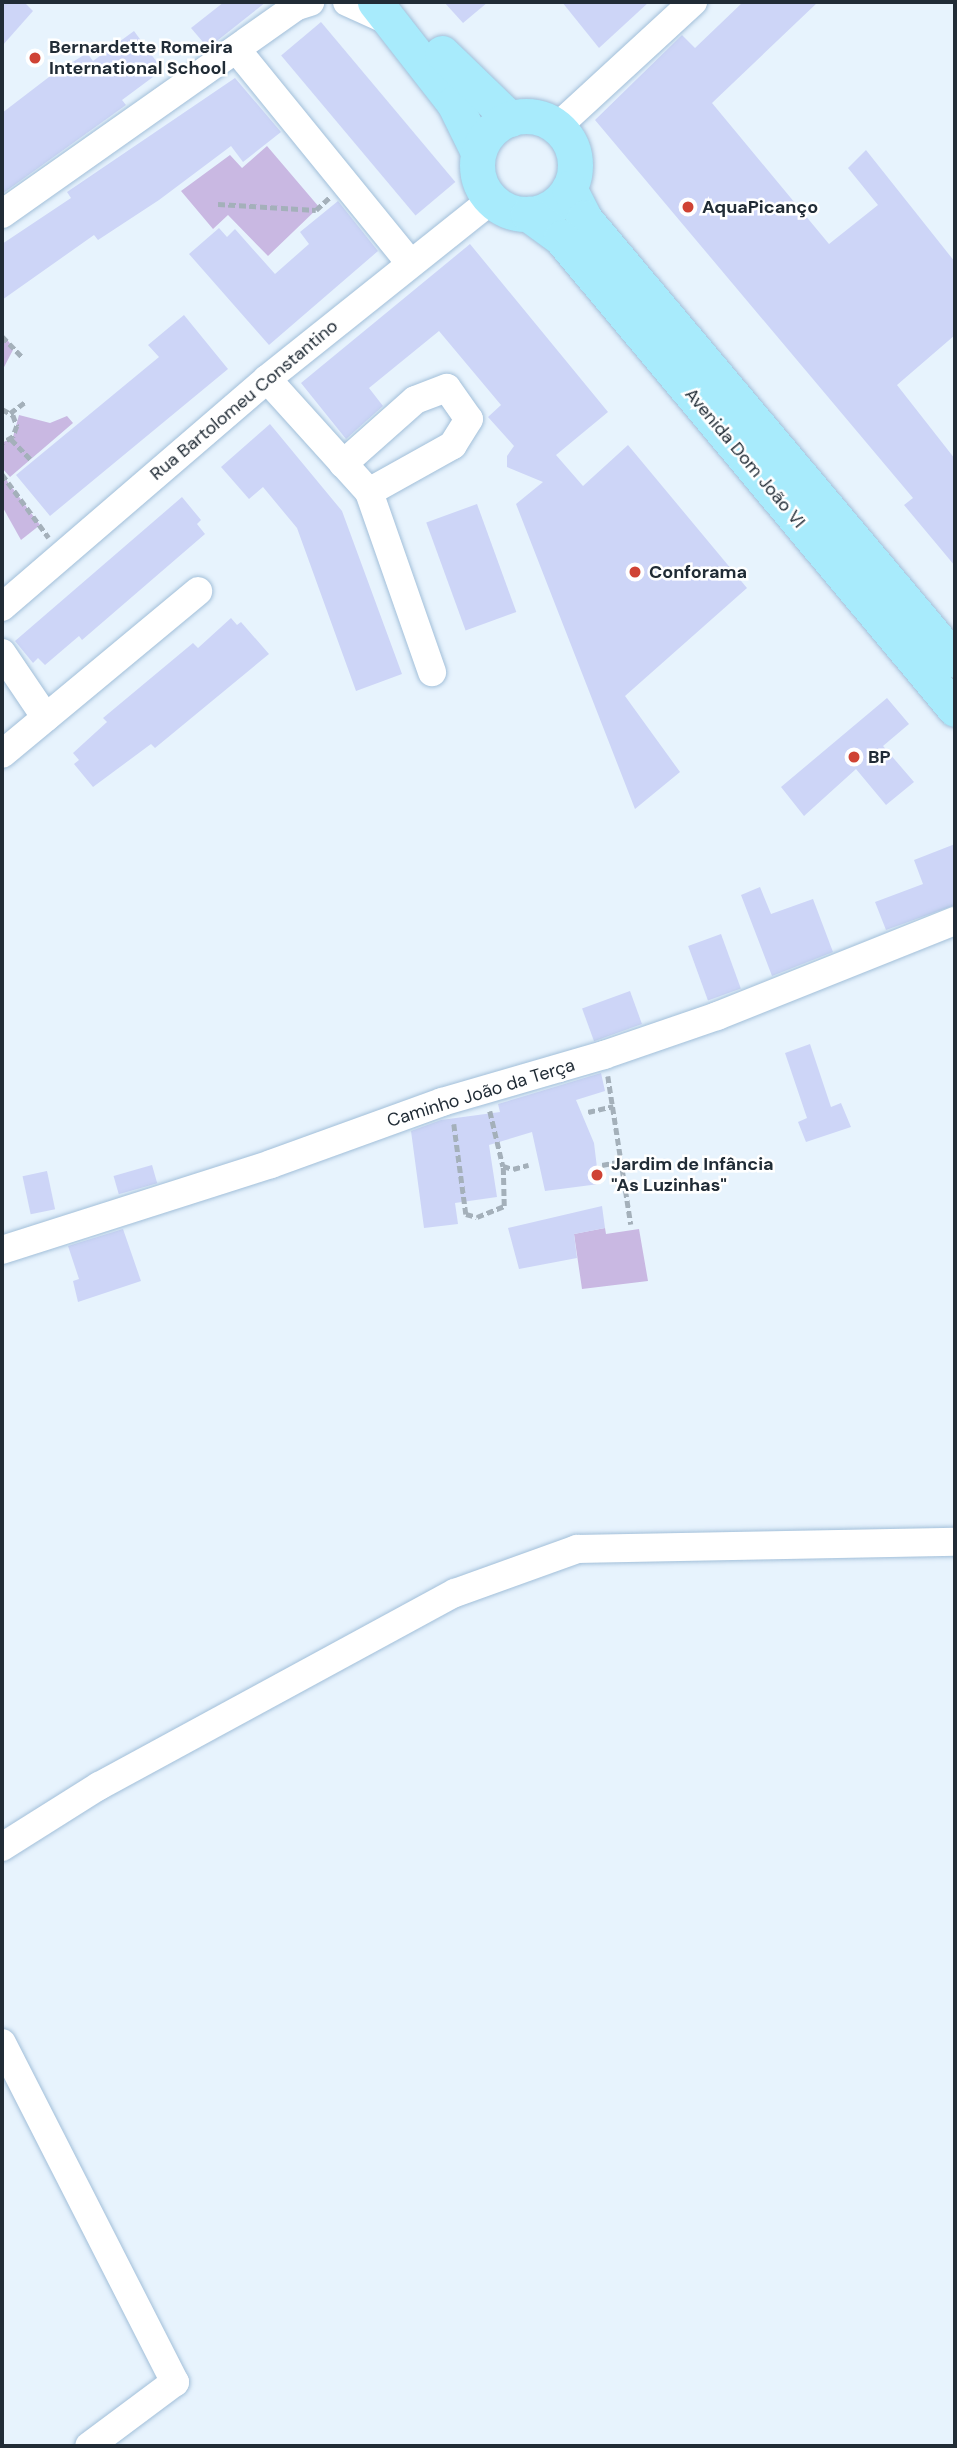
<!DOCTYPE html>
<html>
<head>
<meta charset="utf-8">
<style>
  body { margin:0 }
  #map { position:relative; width:957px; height:2448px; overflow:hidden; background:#e7f3fd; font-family:"DM Sans",sans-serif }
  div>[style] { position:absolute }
  .green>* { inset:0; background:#c9b8e2 }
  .building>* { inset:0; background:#cdd5f7; transform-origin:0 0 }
  .path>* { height:4.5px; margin-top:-2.25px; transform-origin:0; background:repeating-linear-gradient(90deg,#a4b0ba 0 7px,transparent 0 10.5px) }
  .roads { filter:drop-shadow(0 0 2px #a2bfd9) drop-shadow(0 0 2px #a2bfd9) }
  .minor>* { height:28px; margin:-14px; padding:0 14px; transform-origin:14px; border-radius:14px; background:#fff }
  .major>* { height:35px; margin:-17.5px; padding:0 17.5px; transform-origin:17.5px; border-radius:17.5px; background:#a8ebfc }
  .major>.ring { margin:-17.5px; padding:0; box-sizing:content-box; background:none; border:35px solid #a8ebfc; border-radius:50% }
  .dots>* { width:19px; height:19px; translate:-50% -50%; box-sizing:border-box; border:4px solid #fff; border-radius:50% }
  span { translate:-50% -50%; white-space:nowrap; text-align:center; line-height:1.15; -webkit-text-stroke:5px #fff; paint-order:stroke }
  .poi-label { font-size:18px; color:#212c36; font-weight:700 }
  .left { translate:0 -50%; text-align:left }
  .street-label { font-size:18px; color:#212c36 }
  .frame { position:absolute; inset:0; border:4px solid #212c36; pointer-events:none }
</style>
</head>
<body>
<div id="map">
  <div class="green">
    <div style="clip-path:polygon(267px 146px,319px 207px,268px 256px,228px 215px,213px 229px,181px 191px,230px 155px,242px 168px)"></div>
    <div style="clip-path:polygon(3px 335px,14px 348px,2px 371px,2px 336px)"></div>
    <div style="clip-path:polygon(19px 415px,50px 423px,67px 416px,73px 423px,10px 477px,2px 468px,2px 443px,13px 437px)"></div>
    <div style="clip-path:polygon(2px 474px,40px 525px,21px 540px,2px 506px)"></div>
    <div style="clip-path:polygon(605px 1228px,606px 1234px,639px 1229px,648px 1281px,582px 1289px,574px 1234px)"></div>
  </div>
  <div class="building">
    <div style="clip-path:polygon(2px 2px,24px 2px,33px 11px,2px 46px)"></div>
    <div style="clip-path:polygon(224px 2px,266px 2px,208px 48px,191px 28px)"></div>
    <div style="clip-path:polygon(444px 2px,488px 2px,463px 23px)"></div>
    <div style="clip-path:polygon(562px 2px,649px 2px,599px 48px)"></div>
    <div style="clip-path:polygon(743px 2px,818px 2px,712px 103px,829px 244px,878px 205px,848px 168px,866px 150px,955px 262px,955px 335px,897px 385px,955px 459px,955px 566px,904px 505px,913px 498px,595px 120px,682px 35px,695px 48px)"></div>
    <div style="left:321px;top:22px;width:209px;height:52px;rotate:50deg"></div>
    <div style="clip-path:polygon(134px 31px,159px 65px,153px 69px,157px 74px,122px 100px,126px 105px,2px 194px,2px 113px,49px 77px,87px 53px,93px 61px)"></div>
    <div style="clip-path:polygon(235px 78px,281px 132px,243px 162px,231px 146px,159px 200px,98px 240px,94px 235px,2px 300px,2px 244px,71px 198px,67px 192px)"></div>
    <div style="clip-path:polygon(338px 201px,378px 251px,269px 345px,189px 254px,219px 228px,227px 237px,235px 229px,275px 274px,309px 244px,300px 232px)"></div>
    <div style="clip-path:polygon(470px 244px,608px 412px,556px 455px,583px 486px,628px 445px,747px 588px,625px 696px,680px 772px,635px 809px,516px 504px,543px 482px,507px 467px,507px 456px,514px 446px,488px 417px,501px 405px,439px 331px,369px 388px,383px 406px,346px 439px,301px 383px)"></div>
    <div style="clip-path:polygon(184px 315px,228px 369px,50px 516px,16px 475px,159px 357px,148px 345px)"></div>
    <div style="clip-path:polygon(270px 424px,342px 511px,402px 674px,356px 691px,297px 528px,263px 487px,249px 499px,221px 467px)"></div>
    <div style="clip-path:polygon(182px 497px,201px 520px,197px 524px,205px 534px,82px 640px,79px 636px,45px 665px,38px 658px,33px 663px,15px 641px)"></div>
    <div style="left:477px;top:504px;width:115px;height:54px;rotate:70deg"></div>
    <div style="clip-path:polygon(231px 618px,237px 625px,241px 622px,269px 654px,155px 748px,151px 744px,93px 787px,74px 764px,79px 760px,73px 753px,107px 722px,103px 718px,193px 643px,198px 648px)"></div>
    <div style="clip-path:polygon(887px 698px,909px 724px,883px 746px,914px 782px,886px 805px,856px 769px,804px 816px,781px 787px)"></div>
    <div style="clip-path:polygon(955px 844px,955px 905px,886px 930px,875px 902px,923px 884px,914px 860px)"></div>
    <div style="clip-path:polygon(760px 887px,771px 914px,813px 899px,833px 952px,772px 976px,741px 895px)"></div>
    <div style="left:721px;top:934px;width:58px;height:35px;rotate:70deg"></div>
    <div style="left:630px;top:991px;width:35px;height:51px;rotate:70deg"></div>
    <div style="clip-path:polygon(810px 1044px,831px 1107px,841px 1103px,851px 1127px,806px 1142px,798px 1122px,807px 1118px,785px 1053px)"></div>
    <div style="clip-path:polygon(601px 1073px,605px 1091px,576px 1100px,594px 1143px,599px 1184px,545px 1191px,532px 1132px,489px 1145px,497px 1197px,455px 1203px,458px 1224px,424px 1228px,411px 1131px,441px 1120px,500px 1112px,498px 1104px)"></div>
    <div style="left:152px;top:1165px;width:19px;height:40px;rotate:74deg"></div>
    <div style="left:47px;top:1171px;width:39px;height:25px;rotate:78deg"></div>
    <div style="clip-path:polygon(602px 1206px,605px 1228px,574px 1234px,577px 1258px,519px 1269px,508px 1228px)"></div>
    <div style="clip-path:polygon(123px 1229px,141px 1281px,78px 1302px,73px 1281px,79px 1279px,68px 1246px)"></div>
  </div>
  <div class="path">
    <div style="left:218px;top:204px;width:98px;rotate:3.5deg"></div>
    <div style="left:316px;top:210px;width:18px;rotate:-43deg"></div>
    <div style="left:2px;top:336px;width:30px;rotate:46deg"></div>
    <div style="left:2px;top:409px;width:13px;rotate:29deg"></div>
    <div style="left:13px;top:415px;width:12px;rotate:70deg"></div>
    <div style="left:17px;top:426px;width:12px;rotate:110deg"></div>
    <div style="left:13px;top:437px;width:13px;rotate:151deg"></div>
    <div style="left:10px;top:413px;width:19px;rotate:-36deg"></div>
    <div style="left:11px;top:439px;width:28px;rotate:46deg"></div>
    <div style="left:2px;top:474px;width:79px;rotate:53.7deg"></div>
    <div style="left:608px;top:1076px;width:150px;rotate:81.2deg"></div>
    <div style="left:490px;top:1111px;width:57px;rotate:76.7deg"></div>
    <div style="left:503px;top:1166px;width:10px;rotate:17deg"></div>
    <div style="left:513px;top:1169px;width:16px;rotate:-15deg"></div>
    <div style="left:588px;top:1112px;width:26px;rotate:-13deg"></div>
    <div style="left:454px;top:1124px;width:91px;rotate:82.4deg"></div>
    <div style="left:466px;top:1214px;width:11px;rotate:15deg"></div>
    <div style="left:477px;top:1217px;width:29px;rotate:-22deg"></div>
    <div style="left:504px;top:1206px;width:40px;rotate:-91.4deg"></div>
    <div style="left:602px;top:1165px;width:20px;rotate:-11deg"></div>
  </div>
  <div class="roads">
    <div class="minor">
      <div style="left:347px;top:2px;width:46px;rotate:24.3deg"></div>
      <div style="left:237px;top:50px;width:273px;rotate:50.9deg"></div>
      <div style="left:557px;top:127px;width:185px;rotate:-42.6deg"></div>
      <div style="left:2px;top:214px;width:361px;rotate:-35.2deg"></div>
      <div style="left:297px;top:6px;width:14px;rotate:-17deg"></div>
      <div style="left:267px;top:379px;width:152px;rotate:47.9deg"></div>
      <div style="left:369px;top:492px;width:191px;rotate:70.7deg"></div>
      <div style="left:343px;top:464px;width:96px;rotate:-41.6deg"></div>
      <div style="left:415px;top:400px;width:34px;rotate:-21deg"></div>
      <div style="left:447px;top:388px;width:38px;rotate:55deg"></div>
      <div style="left:469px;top:419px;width:31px;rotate:122deg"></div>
      <div style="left:453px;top:445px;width:96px;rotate:150.8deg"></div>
      <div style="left:2px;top:607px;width:350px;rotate:-40.7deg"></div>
      <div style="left:267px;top:379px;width:287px;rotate:-38.6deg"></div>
      <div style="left:2px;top:653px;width:78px;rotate:55.9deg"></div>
      <div style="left:2px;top:754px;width:255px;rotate:-39.7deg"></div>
      <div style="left:2px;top:1250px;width:282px;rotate:-17.7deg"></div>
      <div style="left:271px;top:1164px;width:182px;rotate:-19.9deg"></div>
      <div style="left:442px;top:1102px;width:169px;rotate:-16.2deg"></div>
      <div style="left:604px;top:1055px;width:120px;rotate:-19deg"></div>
      <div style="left:717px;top:1016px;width:256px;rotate:-21.8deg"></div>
      <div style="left:2px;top:1847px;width:115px;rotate:-32.2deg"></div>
      <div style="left:99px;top:1786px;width:405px;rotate:-28.5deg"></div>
      <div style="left:455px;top:1593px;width:130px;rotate:-19.8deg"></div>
      <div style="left:577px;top:1549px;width:378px;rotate:-1.1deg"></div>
      <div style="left:2px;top:2043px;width:381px;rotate:63deg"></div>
      <div style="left:175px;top:2382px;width:107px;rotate:143.3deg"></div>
    </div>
    <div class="major">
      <div style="left:375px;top:2px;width:128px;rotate:52deg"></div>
      <div style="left:454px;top:103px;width:55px;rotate:63.9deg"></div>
      <div style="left:442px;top:53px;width:95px;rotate:44.1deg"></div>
      <div class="ring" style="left:477px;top:116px;width:63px;height:63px"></div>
      <div style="left:569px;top:188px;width:34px;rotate:63deg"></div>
      <div style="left:584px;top:218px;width:577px;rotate:49.99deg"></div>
      <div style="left:528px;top:214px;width:41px;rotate:36deg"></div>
      <div style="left:561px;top:238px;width:614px;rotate:50.09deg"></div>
    </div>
  </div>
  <div class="dots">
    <div style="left:35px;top:58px;background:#cf4234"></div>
    <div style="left:688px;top:207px;background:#cf4234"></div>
    <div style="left:635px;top:572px;background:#cf4234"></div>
    <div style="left:854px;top:757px;background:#cf4234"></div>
    <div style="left:597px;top:1175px;background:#cf4234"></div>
  </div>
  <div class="poi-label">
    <span class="left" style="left:49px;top:58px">Bernardette Romeira<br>International School</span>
    <span class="left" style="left:702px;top:207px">AquaPicanço</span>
    <span class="left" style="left:649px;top:572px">Conforama</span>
    <span class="left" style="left:868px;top:757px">BP</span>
    <span class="left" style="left:611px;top:1175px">Jardim de Infância<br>"As Luzinhas"</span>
  </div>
  <div class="street-label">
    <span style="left:244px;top:400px;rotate:-40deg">Rua Bartolomeu Constantino</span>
    <span style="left:745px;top:458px;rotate:50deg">Avenida Dom João VI</span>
    <span style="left:481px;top:1093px;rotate:-17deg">Caminho João da Terça</span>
  </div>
  <div class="frame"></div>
</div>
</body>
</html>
